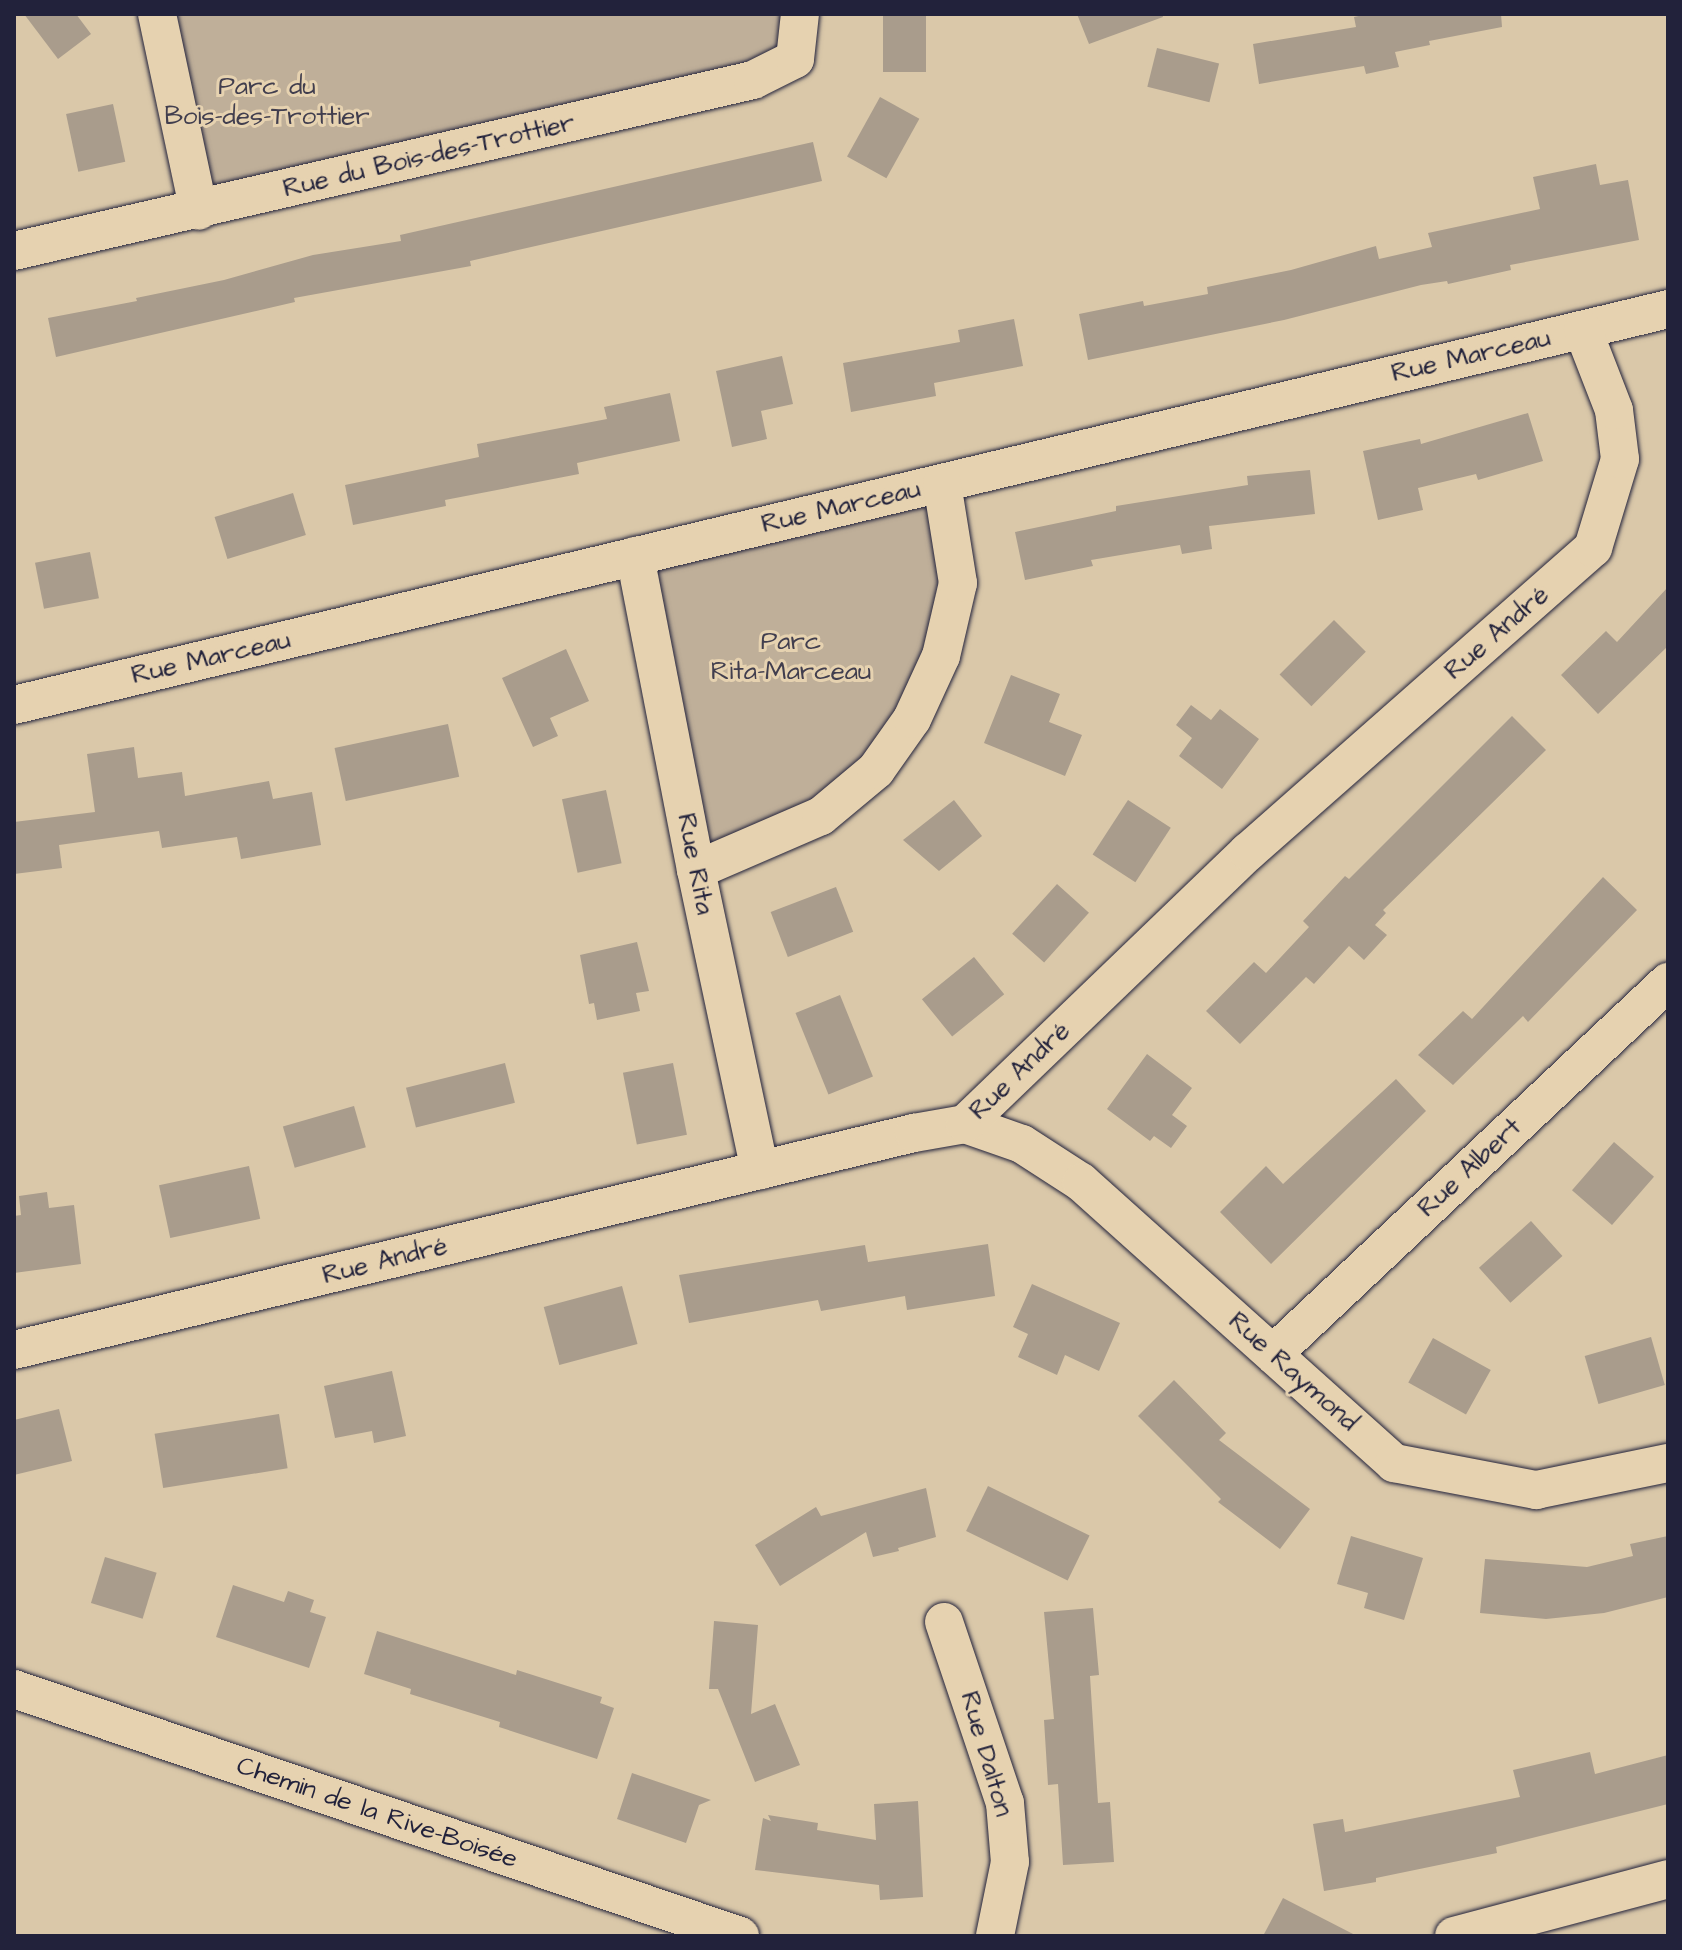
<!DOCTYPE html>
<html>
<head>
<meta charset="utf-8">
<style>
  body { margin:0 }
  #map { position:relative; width:1682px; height:1950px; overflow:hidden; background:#dac8a9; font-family:"Architects Daughter",sans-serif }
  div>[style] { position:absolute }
  .green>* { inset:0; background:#bfaf99 }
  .building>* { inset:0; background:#a99c8c; transform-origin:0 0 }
  .roads { filter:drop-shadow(0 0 2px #22223b) drop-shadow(0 0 2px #22223b) }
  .minor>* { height:38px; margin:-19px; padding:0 19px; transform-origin:19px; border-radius:19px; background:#e6d2b0 }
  span { translate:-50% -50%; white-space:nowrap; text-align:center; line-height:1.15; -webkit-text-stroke:6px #e6d2b0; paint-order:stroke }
  .park-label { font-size:26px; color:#413e4e }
  .street-label { font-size:26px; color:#22223b }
  .frame { position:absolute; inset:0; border:16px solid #22223b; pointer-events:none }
</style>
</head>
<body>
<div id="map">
  <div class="green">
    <div style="clip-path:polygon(157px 14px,800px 14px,795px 59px,199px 211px)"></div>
    <div style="clip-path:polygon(942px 483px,958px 583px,876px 770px,694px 859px,635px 556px)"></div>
  </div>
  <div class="building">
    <div style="clip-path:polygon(24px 14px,76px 14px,91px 34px,58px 59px)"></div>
    <div style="left:883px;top:14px;width:43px;height:58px"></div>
    <div style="clip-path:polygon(1077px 14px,1162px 14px,1163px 17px,1089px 44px)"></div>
    <div style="clip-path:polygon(1368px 14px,1501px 14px,1502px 27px,1429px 41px,1430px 45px,1395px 52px,1399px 67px,1366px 74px,1364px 66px,1259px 84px,1253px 44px,1356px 27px,1354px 17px)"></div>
    <div style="left:1157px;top:48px;width:64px;height:40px;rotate:14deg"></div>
    <div style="left:880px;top:97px;width:45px;height:68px;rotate:29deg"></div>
    <div style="left:113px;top:104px;width:59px;height:48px;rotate:78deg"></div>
    <div style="clip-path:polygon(813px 142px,822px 181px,470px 261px,471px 266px,294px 298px,295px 302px,56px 357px,48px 318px,137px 301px,136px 298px,224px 280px,313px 255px,401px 241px,400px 235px)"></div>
    <div style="clip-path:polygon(1596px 164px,1600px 185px,1628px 180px,1639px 240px,1510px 265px,1511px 270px,1448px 284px,1447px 281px,1421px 285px,1284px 320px,1088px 360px,1079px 314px,1143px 301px,1144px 306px,1208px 294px,1207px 287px,1291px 270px,1376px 246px,1379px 259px,1432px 247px,1428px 233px,1540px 209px,1533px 177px)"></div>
    <div style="clip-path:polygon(1014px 319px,1023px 366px,934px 383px,936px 396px,851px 412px,843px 363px,960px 342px,958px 330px)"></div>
    <div style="clip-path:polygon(782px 356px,793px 404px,761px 411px,767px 439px,732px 447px,716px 371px)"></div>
    <div style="clip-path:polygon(670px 393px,680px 441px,577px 463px,579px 474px,445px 500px,446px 506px,353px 525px,345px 485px,479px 457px,477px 444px,607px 419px,604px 407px)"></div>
    <div style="clip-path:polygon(1528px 413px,1543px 461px,1478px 480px,1476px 474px,1418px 488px,1423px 510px,1378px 520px,1363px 451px,1420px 439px,1421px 444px)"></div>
    <div style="clip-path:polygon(1310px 470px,1315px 514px,1209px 526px,1212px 549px,1182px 554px,1180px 545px,1091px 560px,1093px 566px,1025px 580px,1015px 532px,1116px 511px,1116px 506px,1248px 485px,1247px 476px)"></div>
    <div style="left:293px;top:493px;width:44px;height:82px;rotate:73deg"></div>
    <div style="left:90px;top:552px;width:47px;height:56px;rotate:79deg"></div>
    <div style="clip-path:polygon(1668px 587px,1668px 646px,1598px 714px,1561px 675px,1606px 631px,1617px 642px)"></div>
    <div style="left:1334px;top:620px;width:45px;height:77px;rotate:45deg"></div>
    <div style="clip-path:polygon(566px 649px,589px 701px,550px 718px,558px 736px,533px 747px,502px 678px)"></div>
    <div style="clip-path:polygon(1011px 675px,1060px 694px,1049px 722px,1082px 735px,1065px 776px,984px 743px)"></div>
    <div style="clip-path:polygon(1191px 705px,1211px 720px,1220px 709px,1259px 739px,1222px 789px,1179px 756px,1192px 738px,1176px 725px)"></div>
    <div style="clip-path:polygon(1512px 716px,1546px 750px,1383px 910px,1386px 913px,1375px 925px,1387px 935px,1364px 960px,1349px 946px,1314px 984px,1306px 977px,1240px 1044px,1206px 1011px,1254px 962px,1266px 973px,1309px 927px,1303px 921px,1345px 876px,1349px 879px)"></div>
    <div style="left:448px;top:724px;width:54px;height:116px;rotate:78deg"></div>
    <div style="clip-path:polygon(134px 747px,138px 778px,182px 772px,185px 796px,269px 781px,273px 799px,312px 792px,321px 845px,241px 859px,237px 837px,162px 848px,159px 831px,59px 845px,62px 868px,14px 874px,14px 822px,95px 812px,87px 754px)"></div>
    <div style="left:606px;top:790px;width:75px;height:45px;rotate:78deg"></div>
    <div style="clip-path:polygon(954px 800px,982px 836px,939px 871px,903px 840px)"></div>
    <div style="left:1128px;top:800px;width:51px;height:65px;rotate:33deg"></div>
    <div style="clip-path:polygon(1603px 877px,1637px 910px,1528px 1022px,1523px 1016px,1453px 1085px,1418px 1055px,1463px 1011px,1472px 1019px)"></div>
    <div style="left:1057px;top:884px;width:43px;height:67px;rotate:42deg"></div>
    <div style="left:836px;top:887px;width:48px;height:70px;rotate:69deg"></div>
    <div style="clip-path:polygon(637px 942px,649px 991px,636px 993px,640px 1011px,597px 1020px,594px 1003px,589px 1004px,580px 955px)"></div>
    <div style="left:974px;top:957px;width:48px;height:67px;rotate:51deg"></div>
    <div style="left:840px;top:995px;width:88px;height:48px;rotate:68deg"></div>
    <div style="clip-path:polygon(1147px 1054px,1192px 1088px,1172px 1115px,1187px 1126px,1171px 1148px,1154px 1136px,1150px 1141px,1107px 1109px)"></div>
    <div style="left:505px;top:1063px;width:41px;height:102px;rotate:76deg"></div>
    <div style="left:673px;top:1063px;width:73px;height:51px;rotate:79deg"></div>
    <div style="clip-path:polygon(1396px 1079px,1426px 1111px,1271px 1264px,1220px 1212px,1266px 1166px,1283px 1184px)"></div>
    <div style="left:354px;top:1106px;width:43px;height:74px;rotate:74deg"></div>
    <div style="left:1614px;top:1142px;width:53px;height:64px;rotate:41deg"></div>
    <div style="left:249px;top:1166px;width:54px;height:92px;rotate:78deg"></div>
    <div style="clip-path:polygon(47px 1192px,49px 1208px,74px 1205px,81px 1264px,14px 1273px,14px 1216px,21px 1215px,19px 1196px)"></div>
    <div style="left:1531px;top:1221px;width:47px;height:70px;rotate:48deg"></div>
    <div style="clip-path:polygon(988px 1244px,995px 1296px,907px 1310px,905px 1296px,821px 1311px,818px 1300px,689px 1323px,679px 1275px,865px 1245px,868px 1262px)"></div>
    <div style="clip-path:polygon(1032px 1284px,1120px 1323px,1099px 1371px,1065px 1355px,1057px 1375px,1018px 1357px,1028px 1334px,1013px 1327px)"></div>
    <div style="left:622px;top:1286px;width:60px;height:81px;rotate:75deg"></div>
    <div style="left:1651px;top:1337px;width:50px;height:69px;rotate:74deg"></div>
    <div style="left:1433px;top:1338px;width:66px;height:51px;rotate:29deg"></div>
    <div style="clip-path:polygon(392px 1371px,406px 1436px,374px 1443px,372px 1431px,335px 1438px,324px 1386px)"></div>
    <div style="clip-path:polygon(1174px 1380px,1226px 1433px,1219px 1440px,1310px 1509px,1280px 1549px,1218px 1502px,1221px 1499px,1138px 1416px)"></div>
    <div style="clip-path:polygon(59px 1409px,72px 1461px,14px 1475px,14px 1420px)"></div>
    <div style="left:279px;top:1414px;width:55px;height:126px;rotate:81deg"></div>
    <div style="left:988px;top:1486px;width:113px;height:50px;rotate:26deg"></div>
    <div style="clip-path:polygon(926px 1488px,936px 1537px,898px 1548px,899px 1551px,873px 1557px,866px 1532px,780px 1586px,755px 1545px,816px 1507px,821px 1516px)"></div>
    <div style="clip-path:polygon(1351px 1536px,1423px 1558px,1404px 1620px,1364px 1608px,1368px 1593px,1337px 1584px)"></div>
    <div style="clip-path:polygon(1668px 1536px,1668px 1597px,1604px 1613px,1546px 1619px,1480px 1613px,1485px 1559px,1587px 1567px,1633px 1556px,1630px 1544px)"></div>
    <div style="left:105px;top:1557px;width:54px;height:48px;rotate:17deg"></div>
    <div style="clip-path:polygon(233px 1585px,284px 1602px,288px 1591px,314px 1600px,310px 1612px,326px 1617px,309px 1668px,216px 1637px)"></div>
    <div style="clip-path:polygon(1093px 1608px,1099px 1675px,1090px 1676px,1098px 1803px,1110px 1802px,1114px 1862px,1063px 1865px,1058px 1784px,1048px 1785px,1044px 1720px,1054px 1719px,1044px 1612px)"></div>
    <div style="clip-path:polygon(714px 1621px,758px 1625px,751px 1714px,775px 1704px,800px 1765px,755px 1782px,718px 1689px,709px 1689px)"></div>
    <div style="clip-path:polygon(377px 1631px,516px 1675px,517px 1670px,602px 1697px,600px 1703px,614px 1708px,597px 1759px,499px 1727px,500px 1722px,410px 1694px,411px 1689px,364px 1674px)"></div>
    <div style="clip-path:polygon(1590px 1752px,1595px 1774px,1668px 1755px,1668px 1804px,1496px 1847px,1497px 1853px,1376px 1878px,1376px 1882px,1324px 1891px,1313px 1824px,1343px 1819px,1345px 1832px,1520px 1797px,1513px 1770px)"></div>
    <div style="clip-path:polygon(632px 1773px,711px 1800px,699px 1805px,686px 1843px,617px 1819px)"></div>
    <div style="clip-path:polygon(918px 1801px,923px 1897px,880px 1900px,879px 1885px,755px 1870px,763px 1818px,771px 1821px,768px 1815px,818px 1823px,817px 1830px,876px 1840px,874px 1804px)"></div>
    <div style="clip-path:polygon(1283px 1898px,1357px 1936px,1263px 1936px)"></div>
  </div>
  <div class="roads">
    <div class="minor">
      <div style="left:157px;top:14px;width:201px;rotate:78deg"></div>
      <div style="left:14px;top:251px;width:759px;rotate:-13.03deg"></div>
      <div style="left:753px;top:80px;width:47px;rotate:-26.6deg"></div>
      <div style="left:795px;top:59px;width:45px;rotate:-83.7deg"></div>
      <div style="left:635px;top:556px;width:320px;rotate:79deg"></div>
      <div style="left:696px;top:870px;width:307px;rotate:78deg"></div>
      <div style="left:14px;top:705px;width:1701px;rotate:-13.46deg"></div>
      <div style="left:696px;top:870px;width:136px;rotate:-23.4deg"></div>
      <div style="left:821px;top:816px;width:72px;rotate:-39.9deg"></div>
      <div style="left:876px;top:770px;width:62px;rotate:-54.8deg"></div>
      <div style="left:912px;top:719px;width:69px;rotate:-65.3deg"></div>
      <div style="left:941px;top:656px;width:75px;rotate:-76.9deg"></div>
      <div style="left:958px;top:583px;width:101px;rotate:-99.1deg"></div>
      <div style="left:965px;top:1124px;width:60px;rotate:19.3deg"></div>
      <div style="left:1022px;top:1144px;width:70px;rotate:32.8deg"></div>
      <div style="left:1081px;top:1182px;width:421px;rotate:41.9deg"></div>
      <div style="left:1394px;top:1463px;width:145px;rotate:10.8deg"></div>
      <div style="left:1536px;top:1490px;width:135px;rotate:-11.6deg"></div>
      <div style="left:14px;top:1350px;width:926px;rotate:-13.56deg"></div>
      <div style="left:914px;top:1133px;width:52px;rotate:-10deg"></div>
      <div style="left:965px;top:1124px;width:393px;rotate:-43.9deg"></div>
      <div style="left:1248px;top:852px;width:460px;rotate:-41.4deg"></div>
      <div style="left:1593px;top:548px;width:93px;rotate:-73.1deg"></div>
      <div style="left:1620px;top:459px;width:49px;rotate:-97deg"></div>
      <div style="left:1614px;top:410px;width:86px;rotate:-111.2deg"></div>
      <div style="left:1273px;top:1354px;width:543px;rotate:-43.28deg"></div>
      <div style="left:944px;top:1622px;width:191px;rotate:71.4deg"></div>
      <div style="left:1005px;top:1803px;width:59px;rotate:85.2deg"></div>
      <div style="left:1010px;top:1862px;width:76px;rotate:101.5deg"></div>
      <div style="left:14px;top:1689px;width:767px;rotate:18.79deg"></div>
      <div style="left:1454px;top:1936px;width:221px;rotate:-14.9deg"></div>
    </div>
  </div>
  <div class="park-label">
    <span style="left:267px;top:102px">Parc du<br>Bois-des-Trottier</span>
    <span style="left:791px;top:657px">Parc<br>Rita-Marceau</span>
  </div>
  <div class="street-label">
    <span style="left:429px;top:156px;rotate:-13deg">Rue du Bois-des-Trottier</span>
    <span style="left:1471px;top:356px;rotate:-13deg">Rue Marceau</span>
    <span style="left:841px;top:507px;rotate:-13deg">Rue Marceau</span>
    <span style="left:1497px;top:633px;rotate:-41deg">Rue André</span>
    <span style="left:211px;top:658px;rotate:-13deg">Rue Marceau</span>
    <span style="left:695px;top:864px;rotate:79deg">Rue Rita</span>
    <span style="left:1020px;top:1071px;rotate:-44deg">Rue André</span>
    <span style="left:1470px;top:1168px;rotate:-43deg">Rue Albert</span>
    <span style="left:385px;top:1261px;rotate:-14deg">Rue André</span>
    <span style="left:1293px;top:1372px;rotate:42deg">Rue Raymond</span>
    <span style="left:986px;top:1754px;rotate:74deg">Rue Dalton</span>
    <span style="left:377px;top:1813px;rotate:19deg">Chemin de la Rive-Boisée</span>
  </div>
  <div class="frame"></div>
</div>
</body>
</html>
